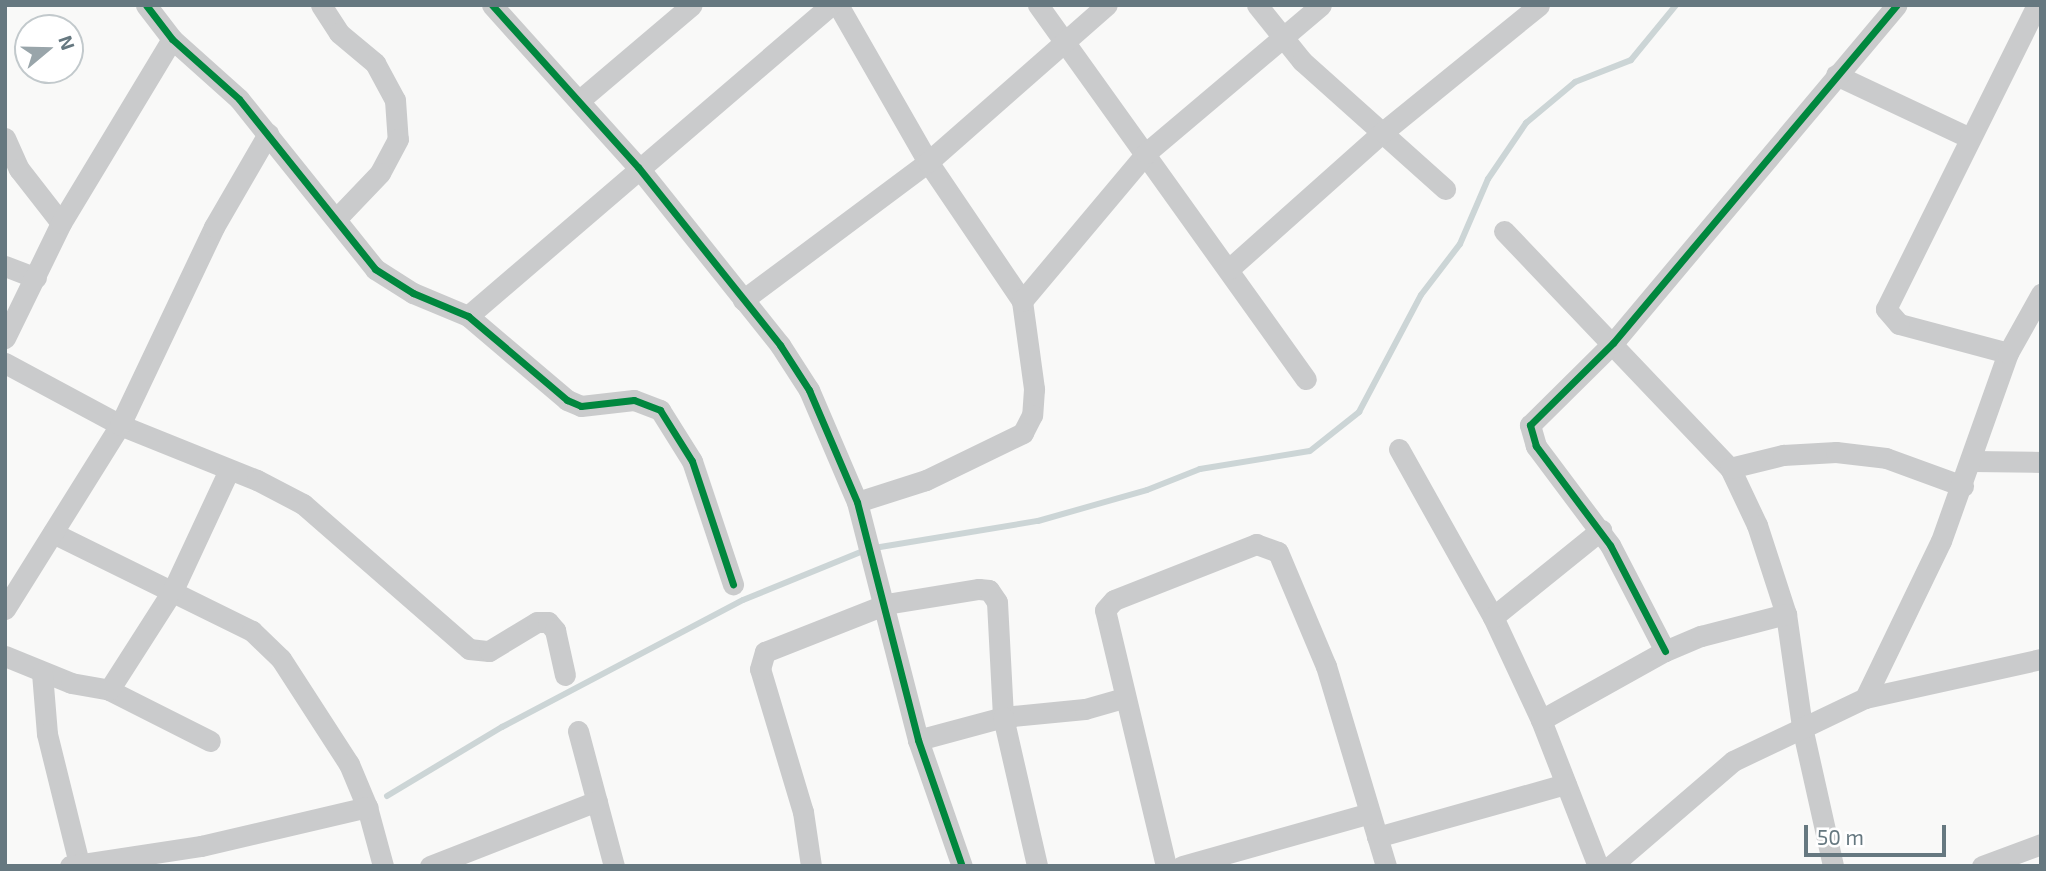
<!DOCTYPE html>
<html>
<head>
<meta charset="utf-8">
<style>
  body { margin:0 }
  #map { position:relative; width:2046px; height:871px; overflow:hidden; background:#f9f9f8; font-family:"Exo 2",sans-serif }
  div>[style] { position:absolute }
  .stream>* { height:6px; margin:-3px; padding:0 3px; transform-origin:3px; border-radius:3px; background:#ccd5d6 }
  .minor>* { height:21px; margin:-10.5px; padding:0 10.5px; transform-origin:10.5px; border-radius:10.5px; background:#cacbcc }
  .cycleway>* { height:7px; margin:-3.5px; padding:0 3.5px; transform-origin:3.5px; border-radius:3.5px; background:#00873e }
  span { translate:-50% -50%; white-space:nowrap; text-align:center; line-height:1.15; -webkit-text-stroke:7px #fff; paint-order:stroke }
  .frame { position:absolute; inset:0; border:7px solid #667880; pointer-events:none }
  .north { position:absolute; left:14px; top:14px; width:70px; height:70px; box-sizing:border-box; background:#fff; border:2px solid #c2c9cc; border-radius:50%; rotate:71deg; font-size:19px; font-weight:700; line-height:28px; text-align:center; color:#667880 }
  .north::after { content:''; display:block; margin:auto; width:24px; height:32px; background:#99a5aa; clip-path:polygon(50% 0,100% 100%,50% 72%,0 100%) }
  .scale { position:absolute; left:1804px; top:825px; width:142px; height:32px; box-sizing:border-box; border:4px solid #667880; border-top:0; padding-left:9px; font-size:21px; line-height:24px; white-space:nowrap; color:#667880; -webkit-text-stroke:5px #fff; paint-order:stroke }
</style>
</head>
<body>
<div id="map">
  <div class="stream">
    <div style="left:387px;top:796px;width:134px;rotate:-31deg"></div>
    <div style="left:502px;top:727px;width:272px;rotate:-27.8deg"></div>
    <div style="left:743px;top:600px;width:135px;rotate:-22.2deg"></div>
    <div style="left:868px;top:549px;width:172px;rotate:-9.4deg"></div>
    <div style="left:1038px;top:521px;width:113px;rotate:-15.9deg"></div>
    <div style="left:1147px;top:490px;width:57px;rotate:-21.6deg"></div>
    <div style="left:1200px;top:469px;width:111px;rotate:-9.3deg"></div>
    <div style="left:1310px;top:451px;width:63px;rotate:-38.5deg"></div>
    <div style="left:1359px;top:412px;width:132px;rotate:-62.1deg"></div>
    <div style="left:1421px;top:295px;width:64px;rotate:-52.6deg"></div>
    <div style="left:1460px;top:244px;width:71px;rotate:-66.7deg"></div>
    <div style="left:1488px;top:179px;width:68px;rotate:-55.8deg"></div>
    <div style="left:1526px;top:123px;width:64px;rotate:-39.9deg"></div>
    <div style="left:1575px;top:82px;width:60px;rotate:-21.4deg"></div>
    <div style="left:1631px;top:60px;width:71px;rotate:-50.7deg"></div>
  </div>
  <div class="minor">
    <div style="left:146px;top:5px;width:43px;rotate:52.6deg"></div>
    <div style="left:172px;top:39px;width:90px;rotate:41.8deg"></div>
    <div style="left:239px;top:99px;width:218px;rotate:51.3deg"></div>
    <div style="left:375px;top:269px;width:45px;rotate:32.3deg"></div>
    <div style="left:413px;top:293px;width:60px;rotate:22.7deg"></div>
    <div style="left:468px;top:316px;width:130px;rotate:40.3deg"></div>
    <div style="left:567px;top:400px;width:15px;rotate:23deg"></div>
    <div style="left:581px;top:406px;width:53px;rotate:-6.5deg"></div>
    <div style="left:634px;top:400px;width:28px;rotate:21deg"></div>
    <div style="left:660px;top:410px;width:60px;rotate:57.9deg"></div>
    <div style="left:692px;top:461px;width:130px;rotate:71.6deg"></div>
    <div style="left:321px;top:5px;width:33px;rotate:57deg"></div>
    <div style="left:339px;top:33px;width:47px;rotate:39.8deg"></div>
    <div style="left:375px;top:63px;width:42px;rotate:61.6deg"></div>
    <div style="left:395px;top:100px;width:39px;rotate:86deg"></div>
    <div style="left:398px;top:139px;width:38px;rotate:118deg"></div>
    <div style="left:380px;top:173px;width:64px;rotate:133.7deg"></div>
    <div style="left:492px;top:5px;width:218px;rotate:48deg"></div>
    <div style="left:638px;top:167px;width:228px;rotate:51.4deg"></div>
    <div style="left:780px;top:345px;width:54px;rotate:57.2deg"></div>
    <div style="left:809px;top:390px;width:122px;rotate:66.8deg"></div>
    <div style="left:857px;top:502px;width:246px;rotate:75.6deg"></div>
    <div style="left:918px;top:740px;width:133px;rotate:70.8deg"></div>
    <div style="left:838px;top:5px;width:181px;rotate:60.2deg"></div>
    <div style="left:928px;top:162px;width:168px;rotate:55.9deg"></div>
    <div style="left:1022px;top:301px;width:89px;rotate:82.2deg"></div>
    <div style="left:1034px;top:389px;width:26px;rotate:94deg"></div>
    <div style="left:1032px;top:415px;width:20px;rotate:117deg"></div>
    <div style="left:1023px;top:433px;width:108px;rotate:154.1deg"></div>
    <div style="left:926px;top:480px;width:72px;rotate:162.3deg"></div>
    <div style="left:1038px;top:5px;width:460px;rotate:54.4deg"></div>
    <div style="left:1257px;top:5px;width:72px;rotate:51.2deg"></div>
    <div style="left:1302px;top:61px;width:192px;rotate:41.8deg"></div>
    <div style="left:1836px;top:75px;width:148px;rotate:25.2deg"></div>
    <div style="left:581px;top:99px;width:145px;rotate:-40.3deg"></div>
    <div style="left:5px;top:138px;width:34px;rotate:66deg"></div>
    <div style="left:19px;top:169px;width:68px;rotate:52.1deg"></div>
    <div style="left:1504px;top:231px;width:327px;rotate:46.4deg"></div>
    <div style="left:1730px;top:468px;width:63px;rotate:64.7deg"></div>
    <div style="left:1757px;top:525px;width:94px;rotate:72deg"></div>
    <div style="left:1786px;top:614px;width:114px;rotate:81.9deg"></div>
    <div style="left:1802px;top:727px;width:142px;rotate:77.4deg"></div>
    <div style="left:5px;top:266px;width:33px;rotate:21deg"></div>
    <div style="left:1229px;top:269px;width:206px;rotate:-41.7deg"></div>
    <div style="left:1383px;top:132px;width:201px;rotate:-39.1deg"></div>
    <div style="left:743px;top:300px;width:231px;rotate:-36.7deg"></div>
    <div style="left:928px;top:162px;width:238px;rotate:-41.3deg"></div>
    <div style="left:1022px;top:301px;width:193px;rotate:-50deg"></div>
    <div style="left:1146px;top:153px;width:229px;rotate:-40.2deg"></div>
    <div style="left:468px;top:316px;width:478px;rotate:-40.6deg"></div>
    <div style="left:5px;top:338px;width:128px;rotate:-64deg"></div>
    <div style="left:61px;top:223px;width:215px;rotate:-58.9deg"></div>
    <div style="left:2008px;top:353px;width:113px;rotate:-165.1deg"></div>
    <div style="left:1899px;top:324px;width:20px;rotate:-131deg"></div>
    <div style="left:1886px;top:309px;width:339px;rotate:-63.6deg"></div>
    <div style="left:5px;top:363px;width:131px;rotate:28.3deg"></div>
    <div style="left:120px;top:425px;width:148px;rotate:21.9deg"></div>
    <div style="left:257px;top:480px;width:52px;rotate:27.6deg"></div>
    <div style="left:303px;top:504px;width:220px;rotate:41.1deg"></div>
    <div style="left:469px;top:649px;width:20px;rotate:6deg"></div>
    <div style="left:489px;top:651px;width:56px;rotate:-31.1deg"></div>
    <div style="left:537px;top:622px;width:11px"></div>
    <div style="left:548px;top:622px;width:11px;rotate:49deg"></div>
    <div style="left:555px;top:630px;width:46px;rotate:77.5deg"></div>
    <div style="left:1399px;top:449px;width:193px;rotate:60.8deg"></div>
    <div style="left:1493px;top:617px;width:114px;rotate:65deg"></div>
    <div style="left:1541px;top:720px;width:157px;rotate:68.7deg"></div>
    <div style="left:1973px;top:461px;width:68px;rotate:0.8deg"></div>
    <div style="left:1730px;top:468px;width:55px;rotate:-13.8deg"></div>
    <div style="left:1783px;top:455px;width:53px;rotate:-3.2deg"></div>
    <div style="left:1836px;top:452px;width:50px;rotate:6.8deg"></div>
    <div style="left:1886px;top:458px;width:82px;rotate:20deg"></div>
    <div style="left:53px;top:533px;width:222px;rotate:26.2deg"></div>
    <div style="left:252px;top:631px;width:40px;rotate:44deg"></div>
    <div style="left:281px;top:659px;width:125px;rotate:57.1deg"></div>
    <div style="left:349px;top:764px;width:47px;rotate:67.3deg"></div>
    <div style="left:367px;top:807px;width:61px;rotate:74.8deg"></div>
    <div style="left:5px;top:609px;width:217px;rotate:-58deg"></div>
    <div style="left:120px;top:425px;width:219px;rotate:-64.6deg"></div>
    <div style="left:214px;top:227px;width:108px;rotate:-59.9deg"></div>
    <div style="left:1493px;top:617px;width:139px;rotate:-38.9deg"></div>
    <div style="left:1665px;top:651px;width:119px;rotate:-117.4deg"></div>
    <div style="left:1610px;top:545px;width:124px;rotate:-126.8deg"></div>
    <div style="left:1536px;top:446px;width:22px;rotate:-106deg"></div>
    <div style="left:1530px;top:425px;width:117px;rotate:-44.7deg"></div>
    <div style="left:1613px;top:343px;width:441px;rotate:-50deg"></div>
    <div style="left:5px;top:656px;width:71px;rotate:22.2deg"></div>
    <div style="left:71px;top:683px;width:39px;rotate:10deg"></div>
    <div style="left:109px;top:690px;width:113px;rotate:26.8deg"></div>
    <div style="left:42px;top:673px;width:61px;rotate:85.3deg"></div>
    <div style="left:47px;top:734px;width:133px;rotate:76.1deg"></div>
    <div style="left:109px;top:690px;width:119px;rotate:-57.4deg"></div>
    <div style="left:173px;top:590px;width:132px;rotate:-65deg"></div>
    <div style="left:1865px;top:698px;width:180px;rotate:-12.5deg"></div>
    <div style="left:1541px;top:720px;width:142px;rotate:-29.1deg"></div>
    <div style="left:1665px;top:651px;width:39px;rotate:-23deg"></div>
    <div style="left:1701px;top:636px;width:88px;rotate:-14.5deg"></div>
    <div style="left:578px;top:731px;width:140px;rotate:75.1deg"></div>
    <div style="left:918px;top:740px;width:88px;rotate:-15.1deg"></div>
    <div style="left:1003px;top:717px;width:82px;rotate:-5.6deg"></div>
    <div style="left:1085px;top:709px;width:40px;rotate:-16deg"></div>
    <div style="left:1377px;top:837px;width:196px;rotate:-15.7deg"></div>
    <div style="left:70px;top:866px;width:133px;rotate:-8.7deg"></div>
    <div style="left:201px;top:846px;width:171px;rotate:-13.2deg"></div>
    <div style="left:430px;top:866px;width:179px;rotate:-21.3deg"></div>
    <div style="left:811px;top:866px;width:55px;rotate:-98.4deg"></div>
    <div style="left:803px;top:812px;width:149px;rotate:-106.7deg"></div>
    <div style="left:760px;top:669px;width:18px;rotate:-74deg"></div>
    <div style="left:765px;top:652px;width:130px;rotate:-21.6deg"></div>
    <div style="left:886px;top:604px;width:94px;rotate:-9.2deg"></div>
    <div style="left:979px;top:589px;width:10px;rotate:6deg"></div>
    <div style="left:989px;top:590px;width:14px;rotate:56deg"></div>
    <div style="left:997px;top:602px;width:115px;rotate:87deg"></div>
    <div style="left:1003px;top:717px;width:153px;rotate:77.1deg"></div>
    <div style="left:1166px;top:866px;width:263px;rotate:-103.4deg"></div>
    <div style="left:1105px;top:610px;width:13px;rotate:-48deg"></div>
    <div style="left:1114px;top:600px;width:153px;rotate:-21.5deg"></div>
    <div style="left:1256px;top:544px;width:23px;rotate:20deg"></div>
    <div style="left:1278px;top:552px;width:124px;rotate:67.2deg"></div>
    <div style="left:1326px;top:666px;width:209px;rotate:73.3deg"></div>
    <div style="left:1182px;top:866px;width:195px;rotate:-15.7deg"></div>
    <div style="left:1611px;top:866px;width:161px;rotate:-40.7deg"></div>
    <div style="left:1733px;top:761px;width:146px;rotate:-25.5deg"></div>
    <div style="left:1865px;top:698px;width:174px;rotate:-64.2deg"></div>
    <div style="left:1941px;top:541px;width:200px;rotate:-70.4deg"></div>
    <div style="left:2008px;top:353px;width:68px;rotate:-60.8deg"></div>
    <div style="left:1982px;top:866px;width:63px;rotate:-20.4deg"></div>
  </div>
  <div class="cycleway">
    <div style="left:146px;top:5px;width:43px;rotate:52.6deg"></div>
    <div style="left:172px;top:39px;width:90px;rotate:41.8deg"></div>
    <div style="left:239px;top:99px;width:218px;rotate:51.3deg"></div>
    <div style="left:375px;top:269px;width:45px;rotate:32.3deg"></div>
    <div style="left:413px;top:293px;width:60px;rotate:22.7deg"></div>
    <div style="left:468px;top:316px;width:130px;rotate:40.3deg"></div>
    <div style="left:567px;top:400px;width:15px;rotate:23deg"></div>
    <div style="left:581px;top:406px;width:53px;rotate:-6.5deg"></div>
    <div style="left:634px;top:400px;width:28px;rotate:21deg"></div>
    <div style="left:660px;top:410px;width:60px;rotate:57.9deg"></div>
    <div style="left:692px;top:461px;width:130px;rotate:71.6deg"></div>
    <div style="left:492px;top:5px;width:218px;rotate:48deg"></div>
    <div style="left:638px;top:167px;width:228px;rotate:51.4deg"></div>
    <div style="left:780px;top:345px;width:54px;rotate:57.2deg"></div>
    <div style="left:809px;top:390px;width:122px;rotate:66.8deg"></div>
    <div style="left:857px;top:502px;width:246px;rotate:75.6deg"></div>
    <div style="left:918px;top:740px;width:133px;rotate:70.8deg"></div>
    <div style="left:1665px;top:651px;width:119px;rotate:-117.4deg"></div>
    <div style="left:1610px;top:545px;width:124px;rotate:-126.8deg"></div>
    <div style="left:1536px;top:446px;width:22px;rotate:-106deg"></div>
    <div style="left:1530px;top:425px;width:117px;rotate:-44.7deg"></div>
    <div style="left:1613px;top:343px;width:441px;rotate:-50deg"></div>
  </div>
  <div class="frame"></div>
  <div class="north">N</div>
  <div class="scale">50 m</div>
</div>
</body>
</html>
